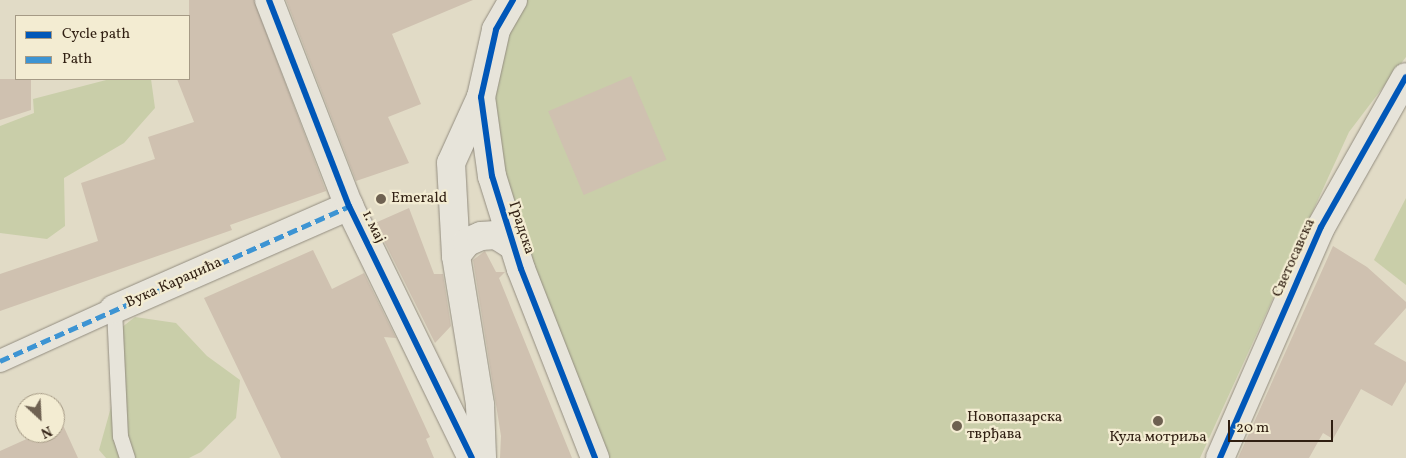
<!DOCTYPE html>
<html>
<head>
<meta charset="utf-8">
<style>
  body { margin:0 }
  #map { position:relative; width:1406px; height:458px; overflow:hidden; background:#e1dbc6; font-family:Vollkorn,serif }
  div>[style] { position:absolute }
  .green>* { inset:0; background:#c9cea9 }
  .building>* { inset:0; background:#cfc1b0; transform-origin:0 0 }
  .roads { filter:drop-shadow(0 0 1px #938d80) drop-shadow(0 0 1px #938d80) }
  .service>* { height:15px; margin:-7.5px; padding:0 7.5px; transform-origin:7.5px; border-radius:7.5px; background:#e7e4da }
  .pedestrian>* { height:22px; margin:-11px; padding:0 11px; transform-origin:11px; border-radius:11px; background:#e7e4da }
  .minor>* { height:28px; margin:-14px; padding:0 14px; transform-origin:14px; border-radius:14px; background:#e7e4da }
  .tertiary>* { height:28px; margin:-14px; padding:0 14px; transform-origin:14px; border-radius:14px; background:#e7e4da }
  .quiet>* { height:5px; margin-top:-2.5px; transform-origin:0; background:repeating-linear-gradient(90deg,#3d94d3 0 10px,transparent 0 15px) }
  .cycleway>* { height:6px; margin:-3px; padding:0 3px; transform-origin:3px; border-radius:3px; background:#0057b8 }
  .dots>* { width:14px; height:14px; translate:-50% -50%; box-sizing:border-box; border:2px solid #f3ecd2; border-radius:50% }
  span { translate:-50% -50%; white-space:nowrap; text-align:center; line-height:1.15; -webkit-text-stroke:4.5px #f3ecd2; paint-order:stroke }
  .poi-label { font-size:15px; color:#301f12 }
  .left { translate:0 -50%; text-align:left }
  .street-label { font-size:15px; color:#301f12 }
  .legend { position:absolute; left:15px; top:15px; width:175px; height:65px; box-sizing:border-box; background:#f3ecd2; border:1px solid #a59a85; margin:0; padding:6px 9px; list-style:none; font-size:15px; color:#301f12 }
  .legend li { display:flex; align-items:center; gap:10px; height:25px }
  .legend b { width:25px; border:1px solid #a59a85 }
  .north { position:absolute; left:15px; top:393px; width:50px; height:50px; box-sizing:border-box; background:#f3ecd2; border:1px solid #a59a85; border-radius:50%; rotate:155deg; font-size:14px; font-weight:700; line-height:20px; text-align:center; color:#301f12 }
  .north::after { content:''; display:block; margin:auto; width:18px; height:22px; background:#6e6151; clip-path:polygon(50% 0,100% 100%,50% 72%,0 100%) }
  .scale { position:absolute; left:1228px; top:420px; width:105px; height:22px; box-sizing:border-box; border:2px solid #301f12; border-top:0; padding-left:6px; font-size:15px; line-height:18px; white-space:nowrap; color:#301f12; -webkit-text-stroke:4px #f3ecd2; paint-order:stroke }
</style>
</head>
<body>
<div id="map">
  <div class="green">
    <div style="clip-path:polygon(513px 0,1406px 0,1406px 57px,1349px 132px,1200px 458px,595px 458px,507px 229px,487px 57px)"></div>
    <div style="clip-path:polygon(110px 79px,151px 79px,155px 108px,124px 143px,64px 178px,65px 226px,47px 239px,0 233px,0 126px,34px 113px,33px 99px)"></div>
    <div style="clip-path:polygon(1406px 198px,1406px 285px,1374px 260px)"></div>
    <div style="clip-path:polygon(135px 317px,176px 323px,207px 356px,240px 380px,236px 418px,201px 452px,189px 458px,106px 458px,99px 450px,120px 375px,112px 335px)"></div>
  </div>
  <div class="building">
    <div style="clip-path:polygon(189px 0,254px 0,326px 191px,230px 225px,232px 230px,0 311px,0 274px,98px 241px,81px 183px,155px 159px,148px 137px,194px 122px,177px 79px,189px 79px)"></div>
    <div style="clip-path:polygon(286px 0,473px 0,392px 34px,421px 104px,388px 117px,409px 163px,356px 181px)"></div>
    <div style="left:631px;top:76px;width:91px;height:90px;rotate:67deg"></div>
    <div style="clip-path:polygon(0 79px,31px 79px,31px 110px,0 120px)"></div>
    <div style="clip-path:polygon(409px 208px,434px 274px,443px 274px,451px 326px,435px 343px,375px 223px)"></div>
    <div style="clip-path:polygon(1333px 246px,1367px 267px,1406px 302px,1406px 308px,1374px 344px,1406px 362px,1406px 382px,1392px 406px,1361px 389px,1333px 439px,1323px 433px,1309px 458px,1238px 458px)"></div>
    <div style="clip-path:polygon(313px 250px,332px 289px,364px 273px,396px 338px,384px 337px,430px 437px,426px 439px,434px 458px,281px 458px,204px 298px)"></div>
    <div style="clip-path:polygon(485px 251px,496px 272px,505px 272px,499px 278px,572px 458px,500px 458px,501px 436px,473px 260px)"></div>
    <div style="clip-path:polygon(62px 423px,78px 458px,0 458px,0 451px,40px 433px,55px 433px,55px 426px)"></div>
  </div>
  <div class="roads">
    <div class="service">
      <div style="left:114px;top:309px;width:127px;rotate:87.3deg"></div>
      <div style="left:120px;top:436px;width:23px;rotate:72deg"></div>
    </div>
    <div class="pedestrian">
      <div style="left:0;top:361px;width:125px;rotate:-24.5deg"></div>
    </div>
    <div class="minor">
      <div style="left:114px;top:309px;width:257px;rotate:-23.7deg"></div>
      <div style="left:1220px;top:458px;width:252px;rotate:-66.4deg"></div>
      <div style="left:1321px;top:227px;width:172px;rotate:-60.5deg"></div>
    </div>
    <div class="tertiary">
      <div style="left:269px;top:0;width:221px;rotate:68.8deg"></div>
      <div style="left:349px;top:206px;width:280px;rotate:64deg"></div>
      <div style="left:513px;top:0;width:34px;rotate:120deg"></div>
      <div style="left:496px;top:30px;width:69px;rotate:102.6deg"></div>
      <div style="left:481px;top:97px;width:80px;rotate:82.1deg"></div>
      <div style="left:492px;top:176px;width:97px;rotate:72.7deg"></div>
      <div style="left:521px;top:269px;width:203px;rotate:68.6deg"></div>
      <div style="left:481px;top:97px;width:72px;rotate:114.4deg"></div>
      <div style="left:451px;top:163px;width:93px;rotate:86.9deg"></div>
      <div style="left:456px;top:256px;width:151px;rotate:80.8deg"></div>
      <div style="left:480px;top:405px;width:53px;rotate:87.8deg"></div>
      <div style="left:456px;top:256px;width:18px;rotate:-52deg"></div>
      <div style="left:467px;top:242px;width:15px;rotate:-23deg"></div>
      <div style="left:481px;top:236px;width:15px;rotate:-4deg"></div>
      <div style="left:496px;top:235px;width:19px;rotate:32deg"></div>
    </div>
  </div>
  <div class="quiet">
    <div style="left:0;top:361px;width:382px;rotate:-23.9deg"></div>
  </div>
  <div class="cycleway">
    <div style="left:269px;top:0;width:221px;rotate:68.8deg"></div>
    <div style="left:349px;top:206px;width:280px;rotate:64deg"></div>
    <div style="left:513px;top:0;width:34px;rotate:120deg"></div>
    <div style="left:496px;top:30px;width:69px;rotate:102.6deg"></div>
    <div style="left:481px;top:97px;width:80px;rotate:82.1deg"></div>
    <div style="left:492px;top:176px;width:97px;rotate:72.7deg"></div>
    <div style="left:521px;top:269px;width:203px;rotate:68.6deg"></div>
    <div style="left:1220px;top:458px;width:252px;rotate:-66.4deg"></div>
    <div style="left:1321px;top:227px;width:172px;rotate:-60.5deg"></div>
  </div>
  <div class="dots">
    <div style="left:381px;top:199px;background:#6e6151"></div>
    <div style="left:1158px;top:421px;background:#6e6151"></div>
    <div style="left:957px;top:426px;background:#6e6151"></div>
  </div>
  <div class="poi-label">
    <span class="left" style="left:391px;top:199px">Emerald</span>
    <span class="left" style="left:967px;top:426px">Новопазарска<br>тврђава</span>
    <span style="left:1158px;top:438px">Кула мотриља</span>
  </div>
  <div class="street-label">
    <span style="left:373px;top:227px;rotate:64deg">1. мај</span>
    <span style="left:521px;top:228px;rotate:72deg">Градска</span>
    <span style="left:1294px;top:258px;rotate:-66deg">Светосавска</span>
    <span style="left:174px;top:283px;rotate:-24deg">Вука Караџића</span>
  </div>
  <ul class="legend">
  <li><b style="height:6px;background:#0057b8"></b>Cycle path</li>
  <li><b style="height:6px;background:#3d94d3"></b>Path</li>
  </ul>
  <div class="north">N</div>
  <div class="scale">20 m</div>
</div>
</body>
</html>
